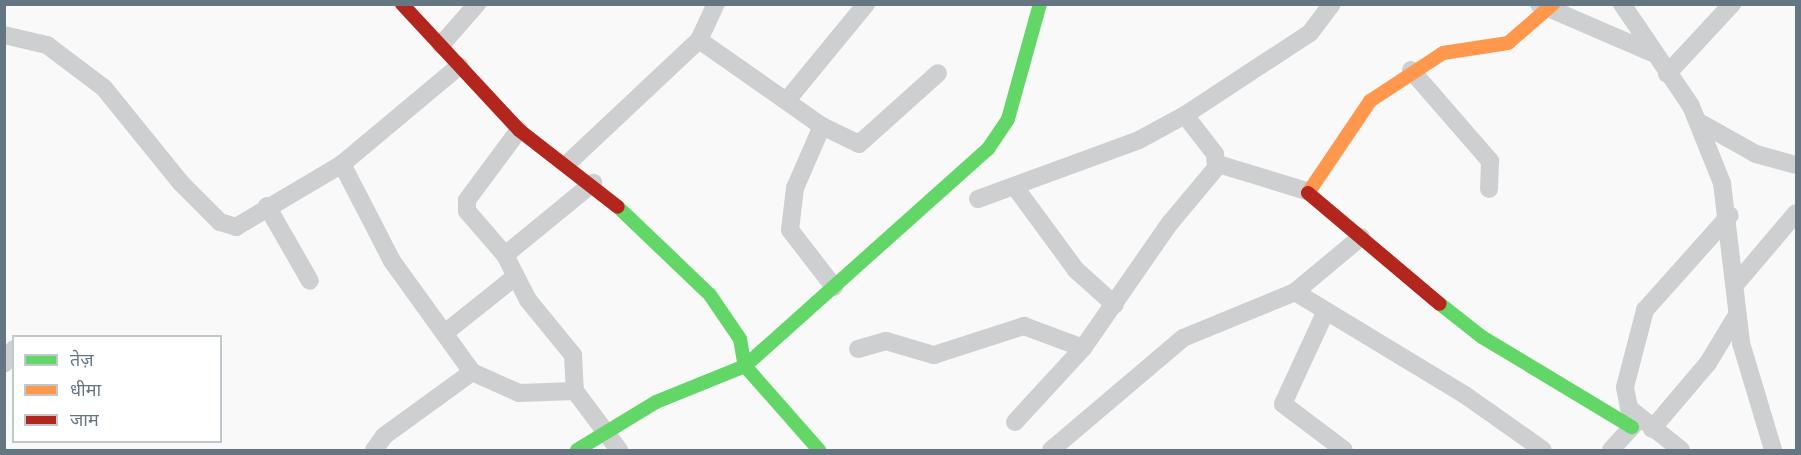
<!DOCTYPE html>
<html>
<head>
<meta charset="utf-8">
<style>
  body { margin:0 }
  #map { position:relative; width:1801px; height:455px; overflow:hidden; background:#f9f9f9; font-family:"Archivo Narrow","Noto Sans Devanagari",sans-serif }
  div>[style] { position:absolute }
  .street>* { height:18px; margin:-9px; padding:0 9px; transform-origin:9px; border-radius:9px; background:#cecfd0 }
  .fast>* { height:14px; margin:-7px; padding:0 7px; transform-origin:7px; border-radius:7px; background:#63d668 }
  .slow>* { height:14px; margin:-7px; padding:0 7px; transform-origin:7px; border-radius:7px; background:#ff974d }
  .jam>* { height:14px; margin:-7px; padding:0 7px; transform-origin:7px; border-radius:7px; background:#b3261e }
  span { translate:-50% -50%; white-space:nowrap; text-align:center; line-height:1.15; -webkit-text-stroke:6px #fff; paint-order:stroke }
  .frame { position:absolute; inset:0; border:6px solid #657683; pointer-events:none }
  .legend { position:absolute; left:12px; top:335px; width:210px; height:108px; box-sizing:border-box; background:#fff; border:2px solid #c1c8cd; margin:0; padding:8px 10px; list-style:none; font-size:18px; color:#657683 }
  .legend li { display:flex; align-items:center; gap:12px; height:30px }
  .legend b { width:30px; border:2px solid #c1c8cd }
</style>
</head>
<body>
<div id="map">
  <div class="street">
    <div style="left:1539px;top:4px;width:123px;rotate:23.4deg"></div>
    <div style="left:1622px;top:4px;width:123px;rotate:55.9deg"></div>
    <div style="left:1691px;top:106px;width:83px;rotate:68.1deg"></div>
    <div style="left:1722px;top:183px;width:161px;rotate:83.2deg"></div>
    <div style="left:1741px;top:343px;width:112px;rotate:73.3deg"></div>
    <div style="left:4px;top:35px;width:44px;rotate:13.1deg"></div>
    <div style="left:47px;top:45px;width:71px;rotate:37deg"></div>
    <div style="left:104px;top:88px;width:121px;rotate:51deg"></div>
    <div style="left:180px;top:182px;width:57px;rotate:45deg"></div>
    <div style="left:220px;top:222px;width:17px;rotate:17deg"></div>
    <div style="left:236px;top:227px;width:123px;rotate:-30.7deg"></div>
    <div style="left:342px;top:164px;width:153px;rotate:-39.9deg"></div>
    <div style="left:699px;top:40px;width:150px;rotate:35deg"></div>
    <div style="left:822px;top:126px;width:41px;rotate:25.9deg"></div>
    <div style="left:859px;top:144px;width:106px;rotate:-41.9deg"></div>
    <div style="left:441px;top:45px;width:55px;rotate:-48.7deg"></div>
    <div style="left:1411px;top:70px;width:121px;rotate:49deg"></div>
    <div style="left:1490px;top:161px;width:28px;rotate:92deg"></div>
    <div style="left:1667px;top:74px;width:96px;rotate:-47.1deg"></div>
    <div style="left:788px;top:99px;width:123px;rotate:-50.6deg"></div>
    <div style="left:1699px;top:122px;width:65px;rotate:29.3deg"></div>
    <div style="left:1756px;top:154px;width:41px;rotate:15.4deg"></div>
    <div style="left:822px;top:126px;width:68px;rotate:113.5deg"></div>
    <div style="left:795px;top:188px;width:42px;rotate:96.8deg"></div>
    <div style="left:790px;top:230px;width:72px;rotate:52.3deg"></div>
    <div style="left:519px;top:130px;width:87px;rotate:126.6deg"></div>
    <div style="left:467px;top:200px;width:11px;rotate:90deg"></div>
    <div style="left:467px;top:211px;width:58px;rotate:49.2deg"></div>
    <div style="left:505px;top:255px;width:51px;rotate:62.9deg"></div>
    <div style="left:528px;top:300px;width:71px;rotate:50.7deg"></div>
    <div style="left:573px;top:355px;width:36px;rotate:87deg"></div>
    <div style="left:575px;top:391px;width:74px;rotate:53.3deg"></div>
    <div style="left:568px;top:163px;width:180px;rotate:-43.2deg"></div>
    <div style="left:699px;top:40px;width:40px;rotate:-65deg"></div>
    <div style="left:342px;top:164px;width:109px;rotate:62.7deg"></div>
    <div style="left:392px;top:261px;width:137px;rotate:54.2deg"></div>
    <div style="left:472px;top:372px;width:51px;rotate:24.1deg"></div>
    <div style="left:519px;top:393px;width:56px;rotate:-2deg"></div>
    <div style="left:1218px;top:164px;width:93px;rotate:16.9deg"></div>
    <div style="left:1015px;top:187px;width:103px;rotate:53.7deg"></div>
    <div style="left:1076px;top:270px;width:52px;rotate:41.9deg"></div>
    <div style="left:978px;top:199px;width:171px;rotate:-20.1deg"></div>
    <div style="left:1139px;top:140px;width:52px;rotate:-28.5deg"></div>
    <div style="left:1185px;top:115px;width:149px;rotate:-33.3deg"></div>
    <div style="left:1310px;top:33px;width:36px;rotate:-53deg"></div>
    <div style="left:267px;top:206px;width:86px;rotate:60.2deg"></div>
    <div style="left:505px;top:255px;width:114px;rotate:-39.3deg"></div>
    <div style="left:1735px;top:285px;width:94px;rotate:-49.7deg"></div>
    <div style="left:1295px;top:292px;width:199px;rotate:31.2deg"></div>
    <div style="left:1465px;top:395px;width:95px;rotate:35.2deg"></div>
    <div style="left:1325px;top:313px;width:100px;rotate:114.8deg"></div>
    <div style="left:1283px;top:404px;width:76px;rotate:37deg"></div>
    <div style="left:446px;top:332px;width:88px;rotate:-38.6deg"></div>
    <div style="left:858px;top:349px;width:29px;rotate:-16deg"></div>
    <div style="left:886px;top:341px;width:50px;rotate:16.3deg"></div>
    <div style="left:934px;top:355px;width:95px;rotate:-17.9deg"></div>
    <div style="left:1024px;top:326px;width:63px;rotate:20.4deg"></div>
    <div style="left:4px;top:364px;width:18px;rotate:-56deg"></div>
    <div style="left:1015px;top:422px;width:100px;rotate:-47.4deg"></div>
    <div style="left:1083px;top:348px;width:152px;rotate:-55.2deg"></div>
    <div style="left:1170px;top:223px;width:72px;rotate:-50.1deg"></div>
    <div style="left:1216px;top:168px;width:14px;rotate:-94deg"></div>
    <div style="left:1215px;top:154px;width:49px;rotate:-127.6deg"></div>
    <div style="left:1652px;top:429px;width:87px;rotate:-49.7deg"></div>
    <div style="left:1708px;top:363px;width:56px;rotate:-58.9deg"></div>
    <div style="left:374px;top:450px;width:17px;rotate:-54deg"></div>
    <div style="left:384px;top:436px;width:109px;rotate:-36deg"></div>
    <div style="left:1051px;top:450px;width:173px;rotate:-40.3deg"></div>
    <div style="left:1183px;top:338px;width:121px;rotate:-22.3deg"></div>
    <div style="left:1295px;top:292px;width:86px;rotate:-39.8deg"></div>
    <div style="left:1611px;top:450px;width:42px;rotate:-47.9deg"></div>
    <div style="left:1681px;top:450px;width:67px;rotate:-141.1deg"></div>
    <div style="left:1629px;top:408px;width:21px;rotate:-101deg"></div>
    <div style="left:1625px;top:387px;width:80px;rotate:-75.4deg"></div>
    <div style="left:1645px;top:310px;width:127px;rotate:-48.2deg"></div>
  </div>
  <div class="fast">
    <div style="left:618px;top:207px;width:127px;rotate:43.7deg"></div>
    <div style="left:710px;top:295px;width:53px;rotate:55.7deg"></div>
    <div style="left:740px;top:339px;width:27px;rotate:80deg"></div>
    <div style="left:745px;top:366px;width:112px;rotate:48.6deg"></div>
    <div style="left:1440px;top:304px;width:53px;rotate:38.2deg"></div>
    <div style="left:1482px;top:337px;width:175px;rotate:31deg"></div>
    <div style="left:577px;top:450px;width:92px;rotate:-31.3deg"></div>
    <div style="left:656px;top:402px;width:96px;rotate:-22deg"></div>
    <div style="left:745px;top:366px;width:326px;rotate:-41.8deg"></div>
    <div style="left:988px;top:149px;width:36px;rotate:-56deg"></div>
    <div style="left:1008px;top:119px;width:119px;rotate:-74.5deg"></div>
  </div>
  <div class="slow">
    <div style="left:1308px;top:193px;width:111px;rotate:-56deg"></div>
    <div style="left:1370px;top:101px;width:87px;rotate:-33.3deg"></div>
    <div style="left:1443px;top:53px;width:66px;rotate:-8.7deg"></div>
    <div style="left:1508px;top:43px;width:60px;rotate:-40.9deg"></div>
  </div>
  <div class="jam">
    <div style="left:402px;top:4px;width:172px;rotate:47.1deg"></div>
    <div style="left:519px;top:130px;width:125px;rotate:37.9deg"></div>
    <div style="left:1308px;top:193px;width:172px;rotate:40.1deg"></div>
  </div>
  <div class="frame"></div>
  <ul class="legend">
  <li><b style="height:8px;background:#63d668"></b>तेज़</li>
  <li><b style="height:8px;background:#ff974d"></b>धीमा</li>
  <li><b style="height:8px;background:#b3261e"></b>जाम</li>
  </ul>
</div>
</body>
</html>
